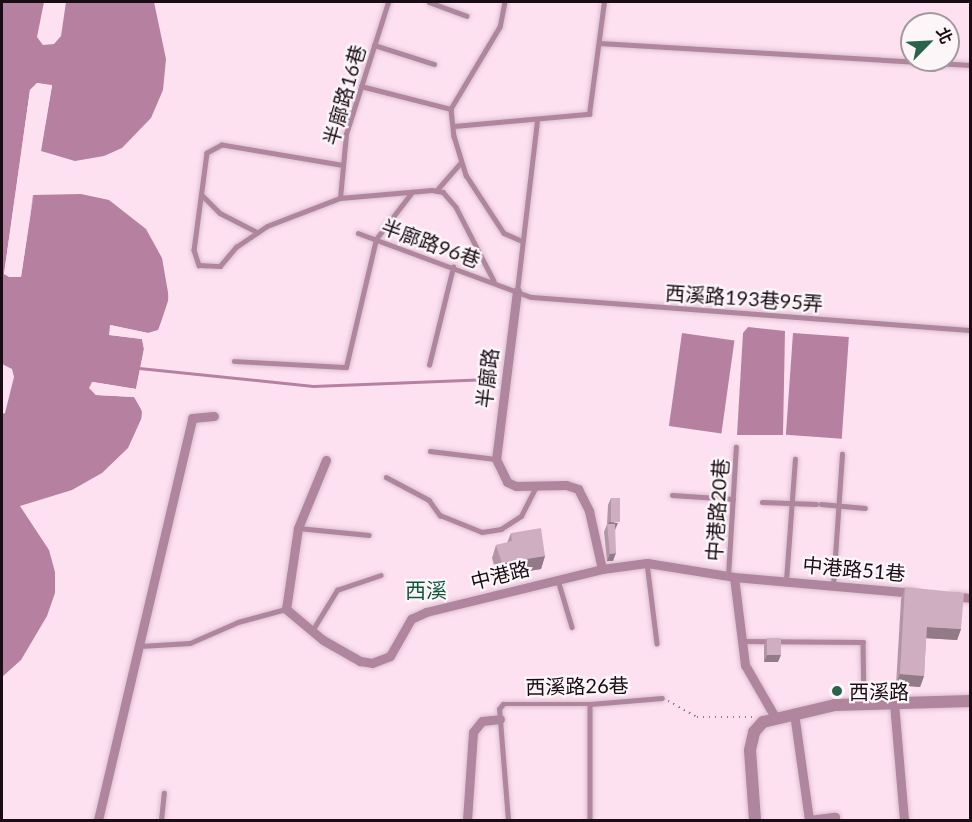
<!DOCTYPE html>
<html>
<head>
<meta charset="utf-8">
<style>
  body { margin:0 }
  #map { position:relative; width:972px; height:822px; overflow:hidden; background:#fee1f1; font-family:Lato,"Noto Sans TC",sans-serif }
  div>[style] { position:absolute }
  .water>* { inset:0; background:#b681a0; transform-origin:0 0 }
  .pier>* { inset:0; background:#fee1f1 }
  .stream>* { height:3px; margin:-1.5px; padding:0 1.5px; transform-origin:1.5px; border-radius:1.5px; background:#b681a0 }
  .path>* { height:1.5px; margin-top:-0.75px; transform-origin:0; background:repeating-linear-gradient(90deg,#8f7a86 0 1.5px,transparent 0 6px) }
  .roads { filter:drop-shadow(0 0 2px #d9bfce) drop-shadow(0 0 2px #d9bfce) }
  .service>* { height:4.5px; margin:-2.25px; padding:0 2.25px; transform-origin:2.25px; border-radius:2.25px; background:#b0859e }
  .minor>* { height:9px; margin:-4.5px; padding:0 4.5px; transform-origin:4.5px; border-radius:4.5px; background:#b0859e }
  .tertiary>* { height:12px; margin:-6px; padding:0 6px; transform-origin:6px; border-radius:6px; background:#b0859e }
  .wall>* { inset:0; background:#b396a6 }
  .shaded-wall>* { inset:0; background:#927a87 }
  .building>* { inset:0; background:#d0aec1; transform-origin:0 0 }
  .dots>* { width:16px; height:16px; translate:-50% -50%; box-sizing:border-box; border:3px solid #fdf6f9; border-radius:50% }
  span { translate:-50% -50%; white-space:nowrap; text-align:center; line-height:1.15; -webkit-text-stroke:4.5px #fdf6f9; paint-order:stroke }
  .street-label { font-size:20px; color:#190d14 }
  .poi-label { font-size:20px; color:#190d14 }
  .left { translate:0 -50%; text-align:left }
  .neighbourhood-label { font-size:21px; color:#0f563d }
  .frame { position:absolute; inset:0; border:3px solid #190d14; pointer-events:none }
  .north { position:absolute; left:900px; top:12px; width:60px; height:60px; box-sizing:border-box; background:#fdf6f9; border:2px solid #a2999d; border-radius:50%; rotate:66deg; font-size:16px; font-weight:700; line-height:24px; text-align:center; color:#190d14 }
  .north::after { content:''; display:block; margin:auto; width:21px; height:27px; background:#2a634b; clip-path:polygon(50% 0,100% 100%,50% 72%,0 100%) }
</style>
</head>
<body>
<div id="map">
  <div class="water">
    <div style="clip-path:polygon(2px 2px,44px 2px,37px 37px,43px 45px,54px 44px,61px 36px,66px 2px,154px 2px,166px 59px,163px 90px,151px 118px,122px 148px,104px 156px,75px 161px,41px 151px,52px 86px,37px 83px,30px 90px,4px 274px,21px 277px,33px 195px,81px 194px,109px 200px,146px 229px,162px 258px,169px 298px,158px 331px,148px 333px,110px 325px,110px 335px,142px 339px,144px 349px,136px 389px,93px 382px,90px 388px,96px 395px,134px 397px,139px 403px,143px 415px,128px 448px,102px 473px,72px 490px,20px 506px,49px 550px,55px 572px,55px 593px,47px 616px,21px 660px,2px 677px,2px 414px,5px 413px,14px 377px,12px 369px,2px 364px)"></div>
    <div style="clip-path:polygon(748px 327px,785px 331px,783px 435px,737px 435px,743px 333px)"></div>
    <div style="left:682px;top:333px;width:53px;height:94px;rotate:8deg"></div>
    <div style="left:793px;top:333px;width:56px;height:102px;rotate:4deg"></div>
  </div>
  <div class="pier">
    <div style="clip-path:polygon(37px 83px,52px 85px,40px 154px,49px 88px,38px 87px,33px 91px,10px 274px,19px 274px,34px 192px,21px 277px,9px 277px,4px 274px,30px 90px)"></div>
    <div style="clip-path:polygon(169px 270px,171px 308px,160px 333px,147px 336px,113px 328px,113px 332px,145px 338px,147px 349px,139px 390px,93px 388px,97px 392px,135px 395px,145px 411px,141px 424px,142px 411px,134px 397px,96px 395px,89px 388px,92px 382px,136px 389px,144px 349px,142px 339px,109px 335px,110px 325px,148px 333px,158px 330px,168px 307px)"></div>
  </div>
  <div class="stream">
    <div style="left:139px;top:368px;width:175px;rotate:5.9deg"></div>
    <div style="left:313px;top:386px;width:177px;rotate:-2.3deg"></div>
  </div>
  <div class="path">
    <div style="left:668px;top:701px;width:33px;rotate:29deg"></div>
    <div style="left:697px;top:717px;width:55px"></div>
  </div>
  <div class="roads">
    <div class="service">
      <div style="left:429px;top:2px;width:40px;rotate:20.2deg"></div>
      <div style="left:505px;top:2px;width:25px;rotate:101deg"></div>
      <div style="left:500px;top:27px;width:96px;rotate:120.9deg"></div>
      <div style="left:451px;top:109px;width:27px;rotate:84deg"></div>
      <div style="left:454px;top:136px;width:41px;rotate:72.9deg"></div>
      <div style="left:466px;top:175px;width:69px;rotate:56.8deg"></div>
      <div style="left:504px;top:233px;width:20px;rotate:24deg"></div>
      <div style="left:599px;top:43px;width:372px;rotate:3.4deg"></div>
      <div style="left:374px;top:45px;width:63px;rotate:17.6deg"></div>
      <div style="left:361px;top:86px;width:93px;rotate:14.3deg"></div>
      <div style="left:454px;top:126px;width:136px;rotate:-5.1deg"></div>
      <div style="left:589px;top:114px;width:113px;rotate:-82.4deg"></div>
      <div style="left:340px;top:165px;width:120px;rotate:-170.4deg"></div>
      <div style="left:222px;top:145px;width:17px;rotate:152deg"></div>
      <div style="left:207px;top:153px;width:98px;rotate:97.6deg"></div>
      <div style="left:194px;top:250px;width:16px;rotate:72deg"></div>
      <div style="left:199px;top:265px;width:21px;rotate:3deg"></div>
      <div style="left:220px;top:266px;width:25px;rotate:-50deg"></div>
      <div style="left:236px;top:247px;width:37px;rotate:-34deg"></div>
      <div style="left:267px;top:226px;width:78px;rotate:-21deg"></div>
      <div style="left:340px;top:198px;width:92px;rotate:-5deg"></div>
      <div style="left:432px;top:190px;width:11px;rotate:10deg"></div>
      <div style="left:443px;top:192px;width:20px;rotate:49deg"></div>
      <div style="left:456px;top:207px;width:83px;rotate:62.8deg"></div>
      <div style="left:436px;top:191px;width:38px;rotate:-49deg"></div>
      <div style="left:202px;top:195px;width:25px;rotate:45deg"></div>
      <div style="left:220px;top:213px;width:42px;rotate:27.2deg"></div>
      <div style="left:340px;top:198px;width:64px;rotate:-84.6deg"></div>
      <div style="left:346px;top:134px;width:139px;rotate:-72.3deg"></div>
      <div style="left:358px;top:233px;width:184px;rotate:20.3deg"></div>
      <div style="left:531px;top:297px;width:440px;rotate:4.3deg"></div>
      <div style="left:517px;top:291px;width:171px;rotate:-83.3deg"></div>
      <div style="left:234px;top:361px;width:112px;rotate:3.1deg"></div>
      <div style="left:346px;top:367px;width:131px;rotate:-76.8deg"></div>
      <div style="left:376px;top:239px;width:59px;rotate:-52.5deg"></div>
      <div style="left:429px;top:365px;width:101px;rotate:-76.2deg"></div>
      <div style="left:430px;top:451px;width:66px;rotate:6.9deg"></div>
      <div style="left:386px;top:477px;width:49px;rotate:28.1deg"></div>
      <div style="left:429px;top:500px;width:19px;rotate:54deg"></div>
      <div style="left:440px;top:515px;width:45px;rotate:22deg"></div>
      <div style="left:482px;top:532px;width:19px;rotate:-9deg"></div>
      <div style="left:501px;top:529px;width:24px;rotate:-33deg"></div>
      <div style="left:521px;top:516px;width:33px;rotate:-63deg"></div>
      <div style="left:672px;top:495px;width:61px;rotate:3.8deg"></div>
      <div style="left:762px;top:502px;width:54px;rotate:2.1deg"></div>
      <div style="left:821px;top:504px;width:44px;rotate:5.2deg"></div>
      <div style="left:298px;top:528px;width:71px;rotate:5.6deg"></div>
      <div style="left:647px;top:563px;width:81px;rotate:82.9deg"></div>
      <div style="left:728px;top:576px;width:129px;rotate:-86.5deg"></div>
      <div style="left:558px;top:580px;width:49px;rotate:73.4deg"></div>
      <div style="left:786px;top:581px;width:122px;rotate:-85.8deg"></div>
      <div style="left:833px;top:586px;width:132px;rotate:-86.1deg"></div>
      <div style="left:312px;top:631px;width:48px;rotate:-58.6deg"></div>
      <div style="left:337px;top:590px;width:46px;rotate:-18.8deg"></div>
      <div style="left:741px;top:641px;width:122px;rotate:0.5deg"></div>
      <div style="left:863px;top:642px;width:62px;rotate:89.1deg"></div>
      <div style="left:140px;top:646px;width:50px;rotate:-3.4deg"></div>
      <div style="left:190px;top:643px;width:52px;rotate:-23.6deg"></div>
      <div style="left:238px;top:622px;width:50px;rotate:-15.2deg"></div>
      <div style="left:590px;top:704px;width:116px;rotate:90deg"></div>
      <div style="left:161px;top:820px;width:27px;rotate:-84deg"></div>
      <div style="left:508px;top:820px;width:111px;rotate:-94.6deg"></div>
      <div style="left:499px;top:709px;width:6px;rotate:-51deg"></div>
      <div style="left:503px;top:704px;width:87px"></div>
      <div style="left:590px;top:704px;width:72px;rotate:-4.8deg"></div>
    </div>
    <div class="minor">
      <div style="left:517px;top:291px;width:169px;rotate:97.1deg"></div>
      <div style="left:496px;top:459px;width:25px;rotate:64deg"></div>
      <div style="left:507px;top:482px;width:10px;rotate:24deg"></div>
      <div style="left:516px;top:486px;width:50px;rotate:-1.1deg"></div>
      <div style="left:566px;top:485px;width:13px;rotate:18deg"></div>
      <div style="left:578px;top:489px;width:25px;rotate:63deg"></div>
      <div style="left:589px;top:511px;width:59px;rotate:77.4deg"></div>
      <div style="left:326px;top:460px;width:74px;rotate:112.4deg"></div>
      <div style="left:298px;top:528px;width:82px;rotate:98.4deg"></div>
      <div style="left:286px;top:609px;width:48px;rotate:40deg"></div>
      <div style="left:323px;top:640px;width:43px;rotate:29.6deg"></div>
      <div style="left:360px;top:661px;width:12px;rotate:9deg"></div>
      <div style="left:372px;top:663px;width:19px;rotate:-21deg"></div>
      <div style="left:390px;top:656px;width:43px;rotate:-60.4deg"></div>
      <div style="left:411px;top:619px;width:17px;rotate:-25deg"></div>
      <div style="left:426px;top:612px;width:181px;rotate:-13.7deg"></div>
      <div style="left:602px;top:569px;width:45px;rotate:-7.6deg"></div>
      <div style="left:647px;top:563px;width:88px;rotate:9.1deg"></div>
      <div style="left:734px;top:577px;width:181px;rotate:5.1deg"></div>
      <div style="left:734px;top:577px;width:89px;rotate:82.9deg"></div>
      <div style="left:745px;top:665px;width:60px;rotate:60deg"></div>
      <div style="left:952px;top:596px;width:18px;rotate:6deg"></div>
      <div style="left:894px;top:703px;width:117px;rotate:85.1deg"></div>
      <div style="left:794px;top:713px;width:108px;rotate:82deg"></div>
      <div style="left:809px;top:820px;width:26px;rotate:-7deg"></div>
      <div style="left:835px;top:817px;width:3px;rotate:90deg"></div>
      <div style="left:98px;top:820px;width:413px;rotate:-76.8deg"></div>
      <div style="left:192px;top:418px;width:22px;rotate:-5deg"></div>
      <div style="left:467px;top:820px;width:88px;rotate:-86.1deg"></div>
      <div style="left:473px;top:732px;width:14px;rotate:-51deg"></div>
      <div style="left:482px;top:721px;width:18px;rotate:-6deg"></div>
    </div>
    <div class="tertiary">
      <div style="left:755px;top:820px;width:70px;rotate:-94.1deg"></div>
      <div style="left:750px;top:750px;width:18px;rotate:-77deg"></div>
      <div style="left:754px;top:732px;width:13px;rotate:-48deg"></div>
      <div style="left:763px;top:722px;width:74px;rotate:-13.3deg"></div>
      <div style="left:835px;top:705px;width:135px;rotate:-1.7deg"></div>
    </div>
  </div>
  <div class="wall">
    <div style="clip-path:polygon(611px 498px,615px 529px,613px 561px,607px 561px,604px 532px,607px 524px,608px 505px)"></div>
    <div style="clip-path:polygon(511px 533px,545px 556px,541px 569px,497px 576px,492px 558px,496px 545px,507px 543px)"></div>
    <div style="clip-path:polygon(905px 587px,961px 629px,957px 640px,926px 638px,924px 676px,920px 687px,896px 685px,901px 599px)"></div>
    <div style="clip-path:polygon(767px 638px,778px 662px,764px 662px,764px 646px)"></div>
  </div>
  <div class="shaded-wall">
    <div style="clip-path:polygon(609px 522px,618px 523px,615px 530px,607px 527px)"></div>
    <div style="clip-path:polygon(616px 553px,613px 561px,607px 561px,610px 554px)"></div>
    <div style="clip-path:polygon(545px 556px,541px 569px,497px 576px,502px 563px)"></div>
    <div style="clip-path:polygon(927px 627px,961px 629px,957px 640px,923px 638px)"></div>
    <div style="clip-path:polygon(767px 655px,781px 655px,778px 662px,764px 662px)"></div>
    <div style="clip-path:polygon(900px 674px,924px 676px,920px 687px,896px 685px)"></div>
  </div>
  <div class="building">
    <div style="left:611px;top:498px;width:9px;height:24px"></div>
    <div style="clip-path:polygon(607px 524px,615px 524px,616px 553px,610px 554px)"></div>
    <div style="clip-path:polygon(541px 528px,545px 556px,502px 563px,496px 545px,512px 541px,511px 533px)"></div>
    <div style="clip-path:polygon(905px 587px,964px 593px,961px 629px,927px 627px,924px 676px,900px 674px)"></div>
    <div style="left:767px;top:638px;width:14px;height:17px"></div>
  </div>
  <div class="dots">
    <div style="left:837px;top:691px;background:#2a634b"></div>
  </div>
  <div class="street-label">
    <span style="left:344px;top:95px;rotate:-74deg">半廍路16巷</span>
    <span style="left:431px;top:243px;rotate:20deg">半廍路96巷</span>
    <span style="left:744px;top:298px;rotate:4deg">西溪路193巷95弄</span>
    <span style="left:487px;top:378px;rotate:-83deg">半廍路</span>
    <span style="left:717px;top:510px;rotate:-86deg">中港路20巷</span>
    <span style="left:854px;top:569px;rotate:5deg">中港路51巷</span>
    <span style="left:500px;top:575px;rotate:-14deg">中港路</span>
    <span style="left:577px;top:686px;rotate:-1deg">西溪路26巷</span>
  </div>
  <div class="poi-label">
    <span class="left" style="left:849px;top:691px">西溪路</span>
  </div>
  <div class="neighbourhood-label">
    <span style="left:426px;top:590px">西溪</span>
  </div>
  <div class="frame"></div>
  <div class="north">北</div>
</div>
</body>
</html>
